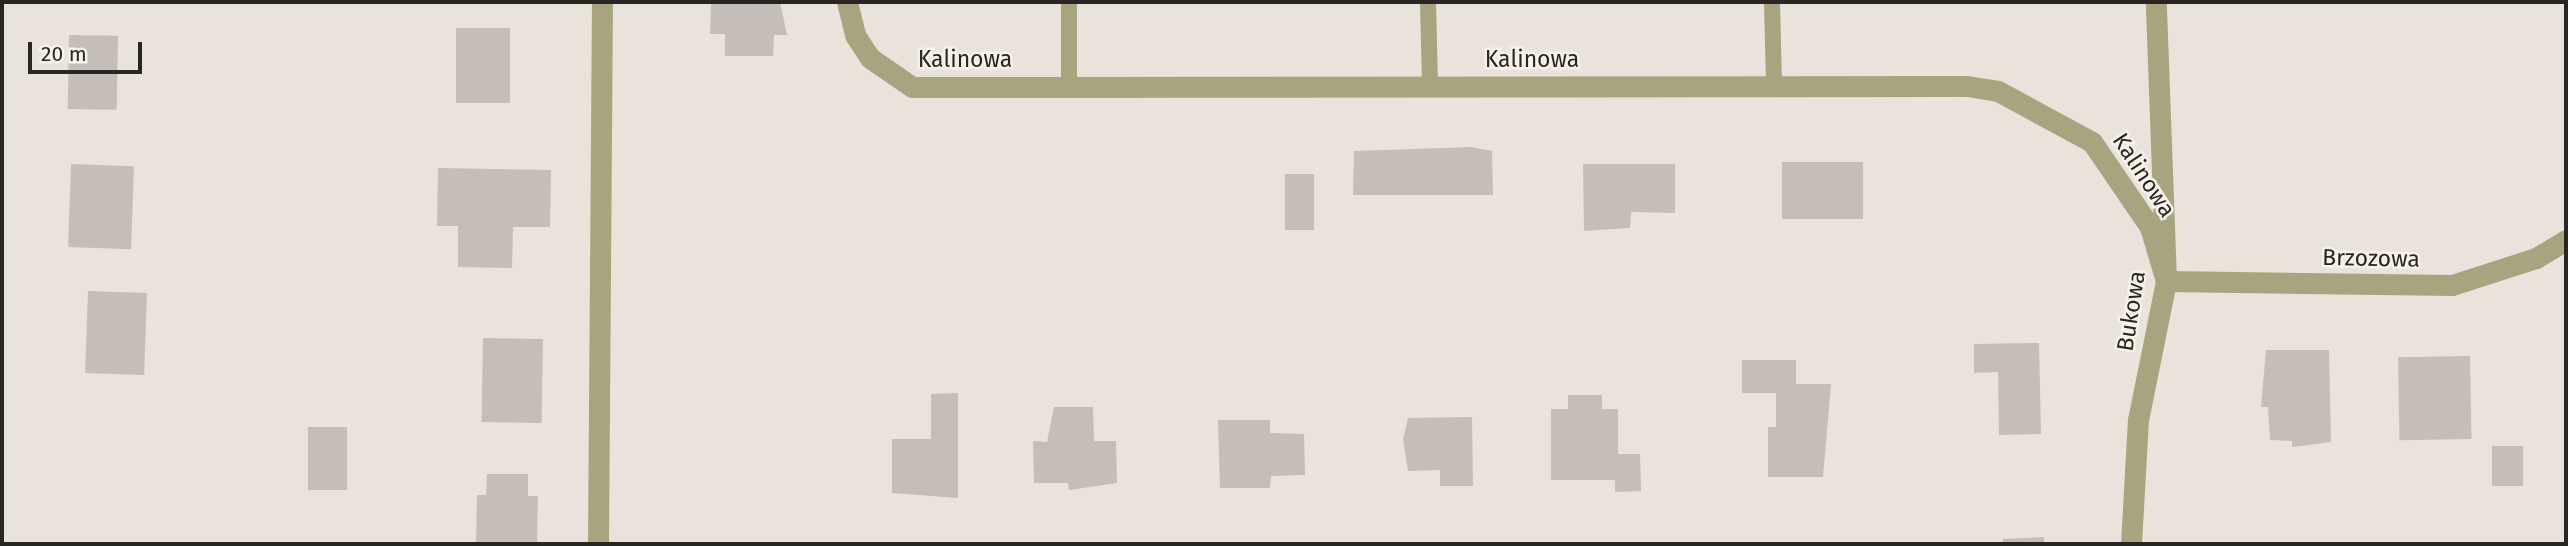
<!DOCTYPE html>
<html>
<head>
<meta charset="utf-8">
<style>
  body { margin:0 }
  #map { position:relative; width:2568px; height:546px; overflow:hidden; background:#e9e3db; font-family:"Fira Sans",sans-serif }
  div>[style] { position:absolute }
  .building>* { inset:0; background:#c5bdb7; transform-origin:0 0 }
  .lane>* { height:16px; margin:-8px; padding:0 8px; transform-origin:8px; border-radius:8px; background:#a8a480 }
  .street>* { height:21px; margin:-10.5px; padding:0 10.5px; transform-origin:10.5px; border-radius:10.5px; background:#a8a480 }
  span { translate:-50% -50%; white-space:nowrap; text-align:center; line-height:1.15; -webkit-text-stroke:5px #f6f1e9; paint-order:stroke }
  .street-label { font-size:23px; color:#282623 }
  .frame { position:absolute; inset:0; border:4px solid #282623; pointer-events:none }
  .scale { position:absolute; left:28px; top:42px; width:114px; height:32px; box-sizing:border-box; border:4px solid #282623; border-top:0; padding-left:9px; font-size:21px; line-height:24px; white-space:nowrap; color:#282623; -webkit-text-stroke:5px #f6f1e9; paint-order:stroke }
</style>
</head>
<body>
<div id="map">
  <div class="building">
    <div style="clip-path:polygon(711px 2px,780px 2px,787px 35px,774px 35px,773px 56px,725px 56px,725px 34px,710px 34px)"></div>
    <div style="left:456px;top:28px;width:54px;height:75px"></div>
    <div style="left:69px;top:35px;width:49px;height:74px;rotate:1deg"></div>
    <div style="clip-path:polygon(1471px 147px,1492px 151px,1493px 195px,1353px 195px,1354px 151px)"></div>
    <div style="left:1782px;top:162px;width:81px;height:57px"></div>
    <div style="left:71px;top:164px;width:63px;height:83px;rotate:2deg"></div>
    <div style="clip-path:polygon(1583px 164px,1675px 164px,1675px 213px,1631px 212px,1630px 228px,1584px 231px)"></div>
    <div style="clip-path:polygon(438px 168px,551px 170px,550px 227px,513px 227px,512px 268px,458px 267px,458px 226px,437px 226px)"></div>
    <div style="left:1285px;top:174px;width:29px;height:56px"></div>
    <div style="left:88px;top:291px;width:59px;height:82px;rotate:2deg"></div>
    <div style="left:483px;top:338px;width:60px;height:84px;rotate:1deg"></div>
    <div style="clip-path:polygon(2039px 343px,2041px 434px,1999px 435px,1998px 372px,1974px 373px,1974px 344px)"></div>
    <div style="clip-path:polygon(2266px 350px,2329px 350px,2331px 442px,2292px 447px,2292px 441px,2270px 440px,2268px 407px,2261px 407px)"></div>
    <div style="left:2470px;top:356px;width:83px;height:72px;rotate:89deg"></div>
    <div style="clip-path:polygon(1742px 360px,1796px 360px,1796px 384px,1831px 384px,1823px 477px,1768px 477px,1768px 427px,1776px 427px,1776px 393px,1742px 393px)"></div>
    <div style="clip-path:polygon(958px 393px,958px 498px,892px 493px,892px 439px,931px 439px,931px 394px)"></div>
    <div style="clip-path:polygon(1568px 395px,1602px 395px,1602px 409px,1618px 409px,1618px 454px,1640px 454px,1641px 491px,1615px 492px,1615px 480px,1551px 480px,1551px 409px,1568px 409px)"></div>
    <div style="clip-path:polygon(1054px 407px,1093px 407px,1094px 441px,1116px 441px,1117px 483px,1069px 490px,1068px 483px,1034px 483px,1033px 441px,1047px 442px)"></div>
    <div style="clip-path:polygon(1472px 417px,1473px 486px,1440px 486px,1440px 470px,1408px 471px,1403px 439px,1408px 418px)"></div>
    <div style="clip-path:polygon(1218px 420px,1270px 420px,1270px 433px,1304px 434px,1305px 475px,1271px 476px,1270px 488px,1220px 488px)"></div>
    <div style="left:308px;top:427px;width:39px;height:63px"></div>
    <div style="left:2492px;top:446px;width:31px;height:40px"></div>
    <div style="clip-path:polygon(487px 474px,528px 474px,528px 496px,538px 496px,537px 544px,476px 544px,477px 495px,486px 495px)"></div>
    <div style="clip-path:polygon(2044px 537px,2044px 544px,2003px 544px,2003px 539px)"></div>
  </div>
  <div class="lane">
    <div style="left:1069px;top:2px;width:83px;rotate:90deg"></div>
    <div style="left:1428px;top:2px;width:83px;rotate:88.6deg"></div>
    <div style="left:1772px;top:2px;width:83px;rotate:88.6deg"></div>
  </div>
  <div class="street">
    <div style="left:847px;top:2px;width:34px;rotate:76deg"></div>
    <div style="left:855px;top:35px;width:27px;rotate:57deg"></div>
    <div style="left:870px;top:58px;width:51px;rotate:34.6deg"></div>
    <div style="left:912px;top:87px;width:1055px;rotate:-0.05deg"></div>
    <div style="left:1967px;top:86px;width:31px;rotate:9deg"></div>
    <div style="left:1998px;top:91px;width:107px;rotate:28.5deg"></div>
    <div style="left:2092px;top:142px;width:103px;rotate:55.7deg"></div>
    <div style="left:2150px;top:227px;width:56px;rotate:73.5deg"></div>
    <div style="left:2166px;top:281px;width:286px;rotate:0.8deg"></div>
    <div style="left:2452px;top:285px;width:88px;rotate:-17.8deg"></div>
    <div style="left:2536px;top:258px;width:35px;rotate:-31deg"></div>
    <div style="left:598px;top:544px;width:542px;rotate:-89.58deg"></div>
    <div style="left:2131px;top:544px;width:124px;rotate:-86.8deg"></div>
    <div style="left:2138px;top:420px;width:142px;rotate:-78.6deg"></div>
    <div style="left:2166px;top:281px;width:279px;rotate:-92.1deg"></div>
  </div>
  <div class="street-label">
    <span style="left:965px;top:59px">Kalinowa</span>
    <span style="left:1532px;top:59px">Kalinowa</span>
    <span style="left:2144px;top:175px;rotate:57deg">Kalinowa</span>
    <span style="left:2371px;top:258px;rotate:1deg">Brzozowa</span>
    <span style="left:2131px;top:311px;rotate:-81deg">Bukowa</span>
  </div>
  <div class="frame"></div>
  <div class="scale">20 m</div>
</div>
</body>
</html>
